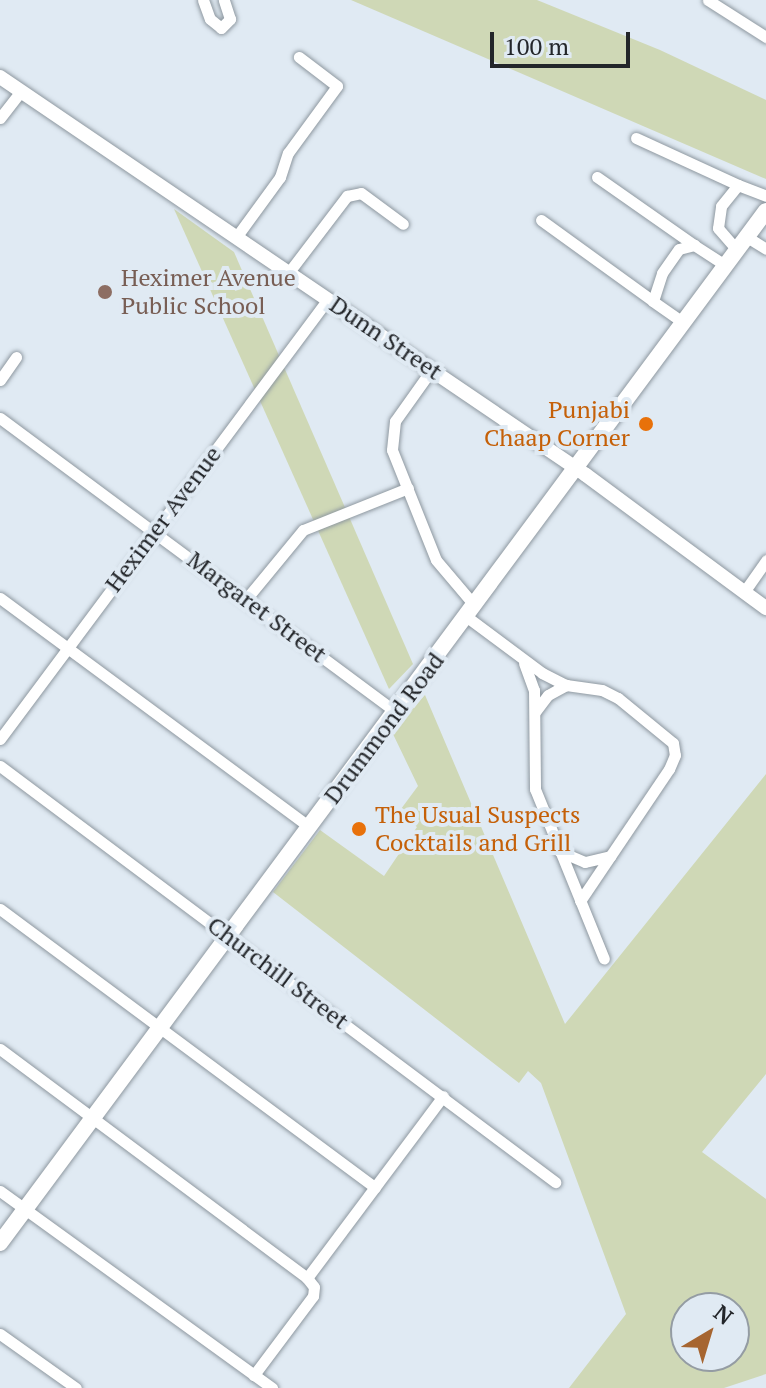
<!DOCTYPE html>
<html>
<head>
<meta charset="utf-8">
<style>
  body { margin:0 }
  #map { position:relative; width:766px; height:1388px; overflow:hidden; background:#e0eaf3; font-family:"PT Serif",serif }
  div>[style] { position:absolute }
  .green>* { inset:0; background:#cfd8b6 }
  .roads { filter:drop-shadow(0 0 2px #8e98a0) drop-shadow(0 0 2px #8e98a0) }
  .minor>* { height:11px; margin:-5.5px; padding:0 5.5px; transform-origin:5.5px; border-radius:5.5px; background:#fff }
  .tertiary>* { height:14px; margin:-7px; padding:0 7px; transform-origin:7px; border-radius:7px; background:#fff }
  .secondary>* { height:16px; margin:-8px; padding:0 8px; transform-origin:8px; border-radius:8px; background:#fff }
  .dots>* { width:22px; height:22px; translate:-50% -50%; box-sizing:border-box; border:4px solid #e0eaf3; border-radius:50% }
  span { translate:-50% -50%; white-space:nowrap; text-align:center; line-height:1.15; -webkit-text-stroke:8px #e0eaf3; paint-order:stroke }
  .education-label { font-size:24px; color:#785e54 }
  .left { translate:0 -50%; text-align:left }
  .street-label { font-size:24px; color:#23262a }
  .food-label { font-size:24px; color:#c56008 }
  .right { translate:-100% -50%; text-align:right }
  .north { position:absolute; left:670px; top:1292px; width:80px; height:80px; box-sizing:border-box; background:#e0eaf3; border:2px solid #949ca3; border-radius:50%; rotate:38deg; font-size:22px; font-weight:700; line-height:32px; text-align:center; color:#23262a }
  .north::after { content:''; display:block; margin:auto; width:28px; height:36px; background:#a66530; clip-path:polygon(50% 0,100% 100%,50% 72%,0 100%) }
  .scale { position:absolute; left:490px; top:32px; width:140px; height:36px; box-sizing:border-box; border:4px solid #23262a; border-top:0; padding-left:10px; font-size:24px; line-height:28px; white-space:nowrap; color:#23262a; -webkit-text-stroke:6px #e0eaf3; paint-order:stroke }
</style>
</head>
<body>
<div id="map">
  <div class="green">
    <div style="clip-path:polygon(351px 0,537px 0,660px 50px,766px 100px,766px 179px)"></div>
    <div style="clip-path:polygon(174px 209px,234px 252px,413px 664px,389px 689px)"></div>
    <div style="clip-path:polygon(evenodd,425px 695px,565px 1024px,766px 774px,766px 1074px,702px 1152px,766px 1199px,766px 1374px,724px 1388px,569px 1388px,626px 1314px,541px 1083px,528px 1071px,519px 1083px,273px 892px,320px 830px,384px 876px,417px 827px,398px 813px,418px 786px,392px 732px,425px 695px,686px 1308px,734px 1308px,734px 1356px,686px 1356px,686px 1308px)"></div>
  </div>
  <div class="roads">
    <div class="minor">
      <div style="left:203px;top:0;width:20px;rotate:70deg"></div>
      <div style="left:210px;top:19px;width:14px;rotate:39deg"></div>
      <div style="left:221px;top:28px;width:13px;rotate:-45deg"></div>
      <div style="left:230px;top:19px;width:20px;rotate:-108deg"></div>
      <div style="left:708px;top:0;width:69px;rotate:32.5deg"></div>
      <div style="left:0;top:118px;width:34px;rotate:-52deg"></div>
      <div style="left:636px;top:138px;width:112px;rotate:24.7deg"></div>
      <div style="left:597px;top:177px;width:118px;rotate:35deg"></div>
      <div style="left:541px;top:220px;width:138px;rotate:35.9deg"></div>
      <div style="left:237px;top:236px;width:73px;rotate:-53.9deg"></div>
      <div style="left:280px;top:177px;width:25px;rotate:-72deg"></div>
      <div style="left:288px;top:153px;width:83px;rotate:-53.8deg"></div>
      <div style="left:337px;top:86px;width:48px;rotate:-142.7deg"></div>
      <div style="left:747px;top:237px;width:22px;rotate:32deg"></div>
      <div style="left:737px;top:250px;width:29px;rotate:-131deg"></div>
      <div style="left:718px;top:228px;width:22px;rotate:-82deg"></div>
      <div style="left:721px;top:206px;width:27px;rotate:-51deg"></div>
      <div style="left:738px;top:185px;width:30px;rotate:21deg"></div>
      <div style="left:289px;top:272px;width:96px;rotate:-52.7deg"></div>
      <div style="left:347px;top:196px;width:14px;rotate:-12deg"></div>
      <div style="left:361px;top:193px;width:52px;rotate:36.4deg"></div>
      <div style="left:684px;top:323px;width:38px;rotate:-145deg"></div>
      <div style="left:653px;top:301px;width:29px;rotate:-72deg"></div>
      <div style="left:662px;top:273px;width:29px;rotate:-55deg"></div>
      <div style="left:679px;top:249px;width:16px;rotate:-15deg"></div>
      <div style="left:694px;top:245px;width:38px;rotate:33deg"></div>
      <div style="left:432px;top:369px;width:64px;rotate:125.4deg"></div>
      <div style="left:395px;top:421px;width:29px;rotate:96deg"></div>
      <div style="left:392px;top:450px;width:118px;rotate:68.2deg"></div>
      <div style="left:436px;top:560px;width:60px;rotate:49.7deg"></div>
      <div style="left:0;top:380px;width:28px;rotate:-55deg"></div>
      <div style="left:0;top:418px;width:493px;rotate:36.6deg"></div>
      <div style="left:744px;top:592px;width:39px;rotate:-55deg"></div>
      <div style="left:0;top:598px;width:385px;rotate:36.5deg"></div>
      <div style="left:247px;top:598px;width:88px;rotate:-50.5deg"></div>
      <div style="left:303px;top:530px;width:113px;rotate:-21.8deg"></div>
      <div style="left:467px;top:617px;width:94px;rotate:36.7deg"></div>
      <div style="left:542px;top:673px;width:27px;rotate:27deg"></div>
      <div style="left:566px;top:685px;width:36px;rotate:8deg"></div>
      <div style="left:602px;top:690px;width:18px;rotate:27deg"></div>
      <div style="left:618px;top:698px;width:71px;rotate:39.3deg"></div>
      <div style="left:673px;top:743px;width:12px;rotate:81deg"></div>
      <div style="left:675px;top:755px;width:15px;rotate:113deg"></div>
      <div style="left:669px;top:769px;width:159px;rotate:124deg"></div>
      <div style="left:524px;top:663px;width:29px;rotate:70deg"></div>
      <div style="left:534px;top:690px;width:99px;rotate:89.4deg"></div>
      <div style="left:535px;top:789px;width:183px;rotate:67.9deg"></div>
      <div style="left:535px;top:712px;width:21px;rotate:-53deg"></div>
      <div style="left:548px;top:695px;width:21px;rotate:-29deg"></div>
      <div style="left:0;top:739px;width:549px;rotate:-53.3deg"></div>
      <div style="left:0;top:766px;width:694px;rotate:36.85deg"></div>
      <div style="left:559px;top:851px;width:28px;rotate:23deg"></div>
      <div style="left:585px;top:862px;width:26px;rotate:-13deg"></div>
      <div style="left:0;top:909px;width:467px;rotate:36.6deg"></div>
      <div style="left:0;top:1049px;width:383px;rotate:36.7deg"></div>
      <div style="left:307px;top:1278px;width:11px;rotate:52deg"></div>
      <div style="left:314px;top:1287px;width:9px;rotate:96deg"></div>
      <div style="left:313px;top:1296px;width:99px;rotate:126.8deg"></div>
      <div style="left:0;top:1191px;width:336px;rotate:35.9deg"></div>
      <div style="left:307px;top:1278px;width:227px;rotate:-53.2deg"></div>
      <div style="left:0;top:1334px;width:93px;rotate:35.4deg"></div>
    </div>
    <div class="tertiary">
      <div style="left:0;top:77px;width:708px;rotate:34.18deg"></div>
      <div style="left:586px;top:475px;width:224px;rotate:36.5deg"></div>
    </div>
    <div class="secondary">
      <div style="left:0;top:1243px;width:1285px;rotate:-53.42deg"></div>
    </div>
  </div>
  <div class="dots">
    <div style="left:105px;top:292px;background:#8d6e63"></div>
    <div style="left:646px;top:424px;background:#e8710a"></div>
    <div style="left:359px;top:829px;background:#e8710a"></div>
  </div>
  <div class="education-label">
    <span class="left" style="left:121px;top:292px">Heximer Avenue<br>Public School</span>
  </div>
  <div class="street-label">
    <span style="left:386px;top:338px;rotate:34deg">Dunn Street</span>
    <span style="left:163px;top:519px;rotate:-53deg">Heximer Avenue</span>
    <span style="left:257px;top:607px;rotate:37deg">Margaret Street</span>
    <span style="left:384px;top:728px;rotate:-53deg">Drummond Road</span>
    <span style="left:278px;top:973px;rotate:37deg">Churchill Street</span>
  </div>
  <div class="food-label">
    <span class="right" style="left:630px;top:424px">Punjabi<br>Chaap Corner</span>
    <span class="left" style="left:375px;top:829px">The Usual Suspects<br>Cocktails and Grill</span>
  </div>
  <div class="north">N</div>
  <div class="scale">100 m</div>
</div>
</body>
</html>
